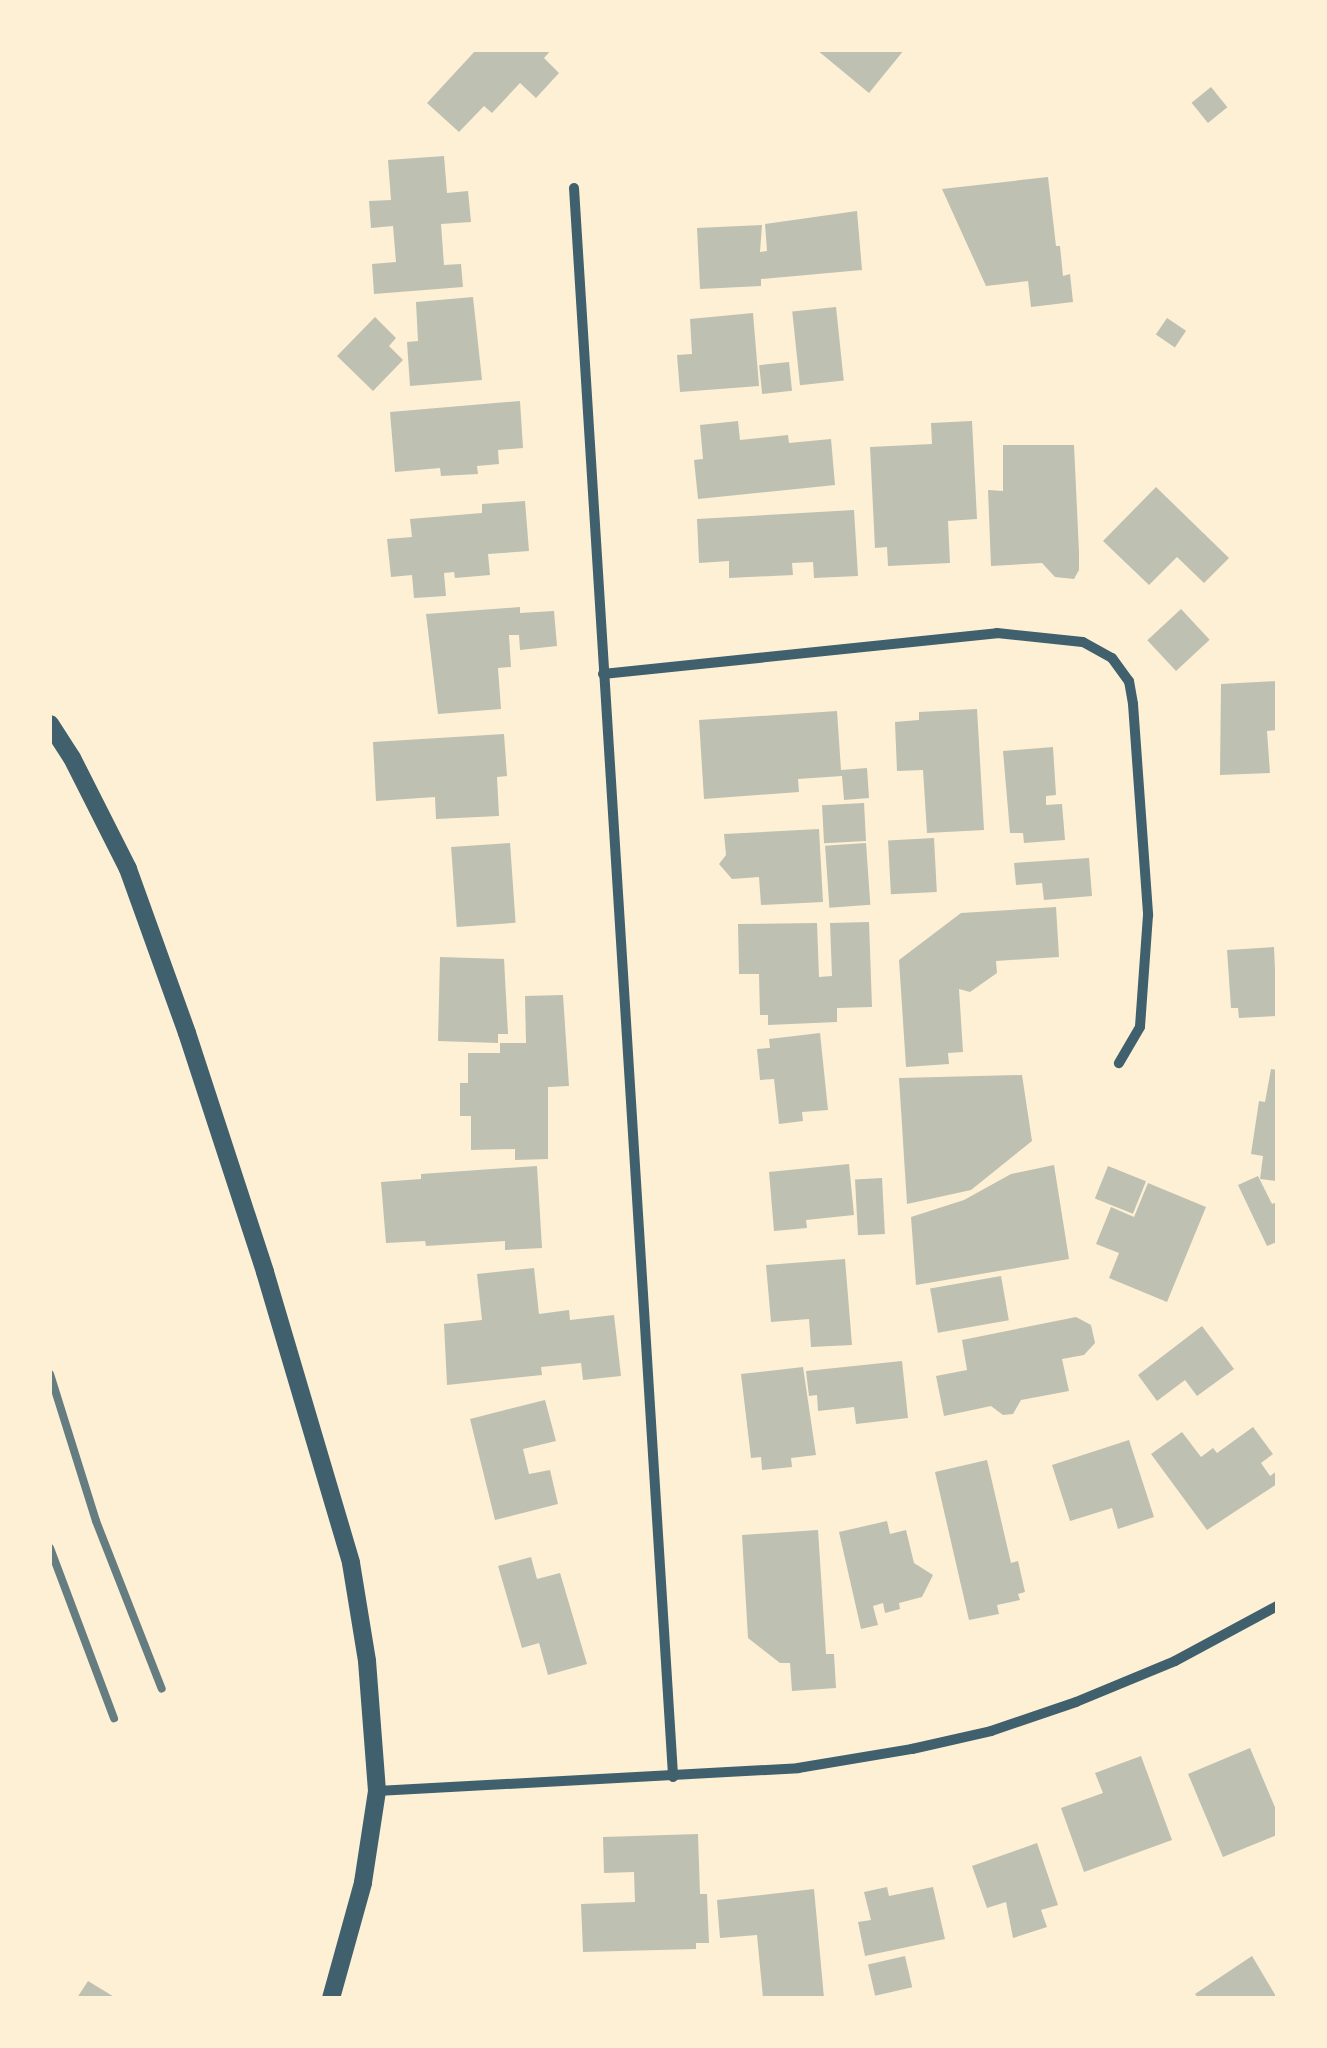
<!DOCTYPE html>
<html>
<head>
<meta charset="utf-8">
<style>
  body { margin:0 }
  #map { position:relative; width:1327px; height:2048px; overflow:hidden; background:#fdf0d5; font-family:"Source Serif 4",serif }
  div>[style] { position:absolute }
  .building>* { inset:0; background:#bec0b2; transform-origin:0 0 }
  .minor>* { height:10px; margin:-5px; padding:0 5px; transform-origin:5px; border-radius:5px; background:#3f606c }
  .tertiary>* { height:18px; margin:-9px; padding:0 9px; transform-origin:9px; border-radius:9px; background:#3f606c }
  .rail>* { height:8px; margin:-4px; padding:0 4px; transform-origin:4px; border-radius:4px; background:#657d81 }
  span { translate:-50% -50%; white-space:nowrap; text-align:center; line-height:1.15; -webkit-text-stroke:9px #fdf0d5; paint-order:stroke }
  .frame { position:absolute; inset:0; border:52px solid #fdf0d5; pointer-events:none }
</style>
</head>
<body>
<div id="map">
  <div class="building">
    <div style="clip-path:polygon(476px 50px,551px 50px,544px 58px,559px 73px,536px 98px,520px 83px,492px 113px,484px 106px,459px 132px,427px 103px)"></div>
    <div style="clip-path:polygon(817px 50px,904px 50px,869px 93px)"></div>
    <div style="left:1211px;top:87px;width:26px;height:25px;rotate:51deg"></div>
    <div style="clip-path:polygon(444px 156px,447px 193px,468px 191px,471px 222px,441px 224px,444px 265px,461px 264px,463px 287px,374px 294px,372px 264px,396px 262px,393px 226px,371px 228px,369px 201px,391px 200px,388px 160px)"></div>
    <div style="clip-path:polygon(1048px 177px,1056px 246px,1060px 246px,1063px 276px,1070px 274px,1073px 302px,1031px 307px,1028px 281px,986px 286px,942px 189px)"></div>
    <div style="clip-path:polygon(857px 211px,862px 270px,761px 279px,761px 286px,700px 289px,697px 228px,762px 225px,760px 252px,767px 251px,765px 224px)"></div>
    <div style="clip-path:polygon(473px 297px,482px 380px,410px 386px,407px 342px,418px 341px,416px 302px)"></div>
    <div style="left:836px;top:307px;width:74px;height:44px;rotate:84deg"></div>
    <div style="clip-path:polygon(753px 313px,759px 386px,680px 392px,677px 355px,692px 354px,690px 319px)"></div>
    <div style="clip-path:polygon(375px 317px,396px 338px,389px 346px,403px 360px,373px 391px,337px 356px)"></div>
    <div style="left:1167px;top:318px;width:23px;height:20px;rotate:34deg"></div>
    <div style="left:789px;top:362px;width:29px;height:30px;rotate:84deg"></div>
    <div style="clip-path:polygon(520px 401px,523px 448px,498px 450px,499px 464px,477px 466px,478px 474px,441px 476px,440px 468px,395px 472px,390px 412px)"></div>
    <div style="clip-path:polygon(738px 421px,740px 440px,788px 435px,789px 443px,831px 439px,835px 485px,698px 499px,694px 460px,703px 459px,700px 425px)"></div>
    <div style="clip-path:polygon(972px 421px,977px 519px,948px 521px,950px 563px,888px 566px,887px 547px,875px 548px,870px 447px,932px 444px,931px 423px)"></div>
    <div style="clip-path:polygon(1003px 445px,1074px 445px,1079px 552px,1079px 570px,1074px 579px,1055px 577px,1042px 563px,991px 566px,988px 490px,1003px 491px)"></div>
    <div style="clip-path:polygon(1156px 487px,1229px 558px,1204px 583px,1177px 557px,1149px 585px,1103px 541px)"></div>
    <div style="clip-path:polygon(525px 501px,529px 551px,488px 554px,490px 575px,455px 578px,454px 572px,444px 573px,446px 596px,414px 598px,412px 575px,391px 577px,387px 539px,412px 537px,410px 519px,482px 513px,482px 504px)"></div>
    <div style="clip-path:polygon(854px 510px,858px 576px,814px 578px,813px 562px,792px 563px,793px 575px,729px 578px,729px 561px,699px 563px,697px 519px)"></div>
    <div style="clip-path:polygon(520px 607px,520px 613px,554px 611px,557px 646px,520px 650px,519px 635px,509px 635px,511px 667px,498px 668px,501px 709px,438px 714px,426px 614px)"></div>
    <div style="left:1181px;top:609px;width:42px;height:46px;rotate:47deg"></div>
    <div style="clip-path:polygon(1277px 681px,1277px 730px,1267px 731px,1270px 773px,1220px 775px,1221px 684px)"></div>
    <div style="clip-path:polygon(977px 709px,984px 830px,927px 833px,923px 770px,897px 771px,895px 722px,919px 720px,919px 712px)"></div>
    <div style="clip-path:polygon(837px 711px,841px 770px,867px 768px,869px 798px,844px 800px,842px 776px,798px 779px,799px 792px,704px 799px,699px 720px)"></div>
    <div style="clip-path:polygon(504px 734px,507px 776px,497px 777px,499px 816px,436px 819px,435px 797px,376px 801px,373px 742px)"></div>
    <div style="clip-path:polygon(1053px 747px,1056px 795px,1046px 796px,1046px 805px,1062px 804px,1065px 840px,1024px 843px,1023px 833px,1010px 833px,1003px 751px)"></div>
    <div style="left:864px;top:803px;width:38px;height:42px;rotate:87deg"></div>
    <div style="clip-path:polygon(819px 829px,823px 902px,761px 905px,759px 877px,732px 879px,719px 864px,726px 855px,724px 834px)"></div>
    <div style="left:934px;top:838px;width:54px;height:46px;rotate:87deg"></div>
    <div style="left:510px;top:843px;width:80px;height:59px;rotate:86deg"></div>
    <div style="left:866px;top:843px;width:62px;height:41px;rotate:86deg"></div>
    <div style="clip-path:polygon(1089px 858px,1092px 896px,1044px 900px,1042px 883px,1016px 885px,1014px 863px)"></div>
    <div style="clip-path:polygon(1056px 907px,1059px 957px,996px 961px,997px 973px,970px 992px,959px 989px,963px 1052px,948px 1053px,949px 1064px,906px 1067px,899px 960px,961px 913px)"></div>
    <div style="clip-path:polygon(869px 922px,872px 1007px,837px 1008px,837px 1022px,768px 1025px,768px 1015px,760px 1015px,759px 974px,739px 974px,738px 924px,817px 923px,819px 977px,832px 976px,830px 923px)"></div>
    <div style="clip-path:polygon(1274px 947px,1277px 1016px,1239px 1018px,1238px 1008px,1231px 1008px,1227px 950px)"></div>
    <div style="clip-path:polygon(440px 957px,504px 959px,508px 1034px,498px 1034px,498px 1043px,438px 1041px)"></div>
    <div style="clip-path:polygon(563px 995px,569px 1086px,548px 1087px,548px 1159px,515px 1160px,515px 1149px,471px 1150px,471px 1116px,460px 1116px,460px 1083px,468px 1083px,468px 1053px,500px 1053px,500px 1043px,526px 1043px,525px 996px)"></div>
    <div style="clip-path:polygon(820px 1033px,828px 1110px,802px 1112px,803px 1121px,779px 1124px,774px 1079px,760px 1080px,757px 1049px,770px 1048px,769px 1039px)"></div>
    <div style="clip-path:polygon(1271px 1069px,1277px 1070px,1277px 1181px,1260px 1179px,1263px 1156px,1251px 1154px,1259px 1101px,1265px 1102px)"></div>
    <div style="clip-path:polygon(1022px 1075px,1032px 1141px,971px 1190px,907px 1204px,899px 1078px)"></div>
    <div style="clip-path:polygon(849px 1164px,854px 1215px,806px 1220px,807px 1228px,774px 1231px,769px 1172px)"></div>
    <div style="clip-path:polygon(1054px 1165px,1069px 1259px,916px 1285px,911px 1217px,964px 1200px,1011px 1174px)"></div>
    <div style="clip-path:polygon(537px 1166px,542px 1248px,505px 1250px,505px 1241px,426px 1246px,425px 1241px,386px 1243px,381px 1182px,421px 1179px,421px 1174px)"></div>
    <div style="left:1108px;top:1166px;width:41px;height:35px;rotate:22deg"></div>
    <div style="clip-path:polygon(1258px 1176px,1272px 1204px,1277px 1202px,1277px 1242px,1267px 1246px,1238px 1185px)"></div>
    <div style="left:882px;top:1178px;width:56px;height:27px;rotate:87deg"></div>
    <div style="clip-path:polygon(1148px 1183px,1206px 1207px,1167px 1302px,1109px 1278px,1119px 1253px,1096px 1244px,1111px 1207px,1134px 1217px)"></div>
    <div style="clip-path:polygon(845px 1259px,852px 1345px,811px 1347px,809px 1319px,771px 1322px,766px 1265px)"></div>
    <div style="clip-path:polygon(534px 1268px,539px 1314px,569px 1310px,570px 1320px,614px 1315px,621px 1376px,583px 1380px,581px 1363px,541px 1367px,542px 1375px,447px 1385px,444px 1324px,482px 1320px,477px 1274px)"></div>
    <div style="left:1001px;top:1276px;width:45px;height:72px;rotate:80deg"></div>
    <div style="clip-path:polygon(1076px 1317px,1091px 1325px,1095px 1343px,1084px 1355px,1062px 1359px,1069px 1391px,1021px 1400px,1013px 1414px,1003px 1415px,991px 1406px,944px 1416px,936px 1376px,967px 1370px,962px 1340px)"></div>
    <div style="clip-path:polygon(1202px 1326px,1234px 1369px,1197px 1396px,1185px 1380px,1157px 1401px,1138px 1375px)"></div>
    <div style="clip-path:polygon(902px 1361px,908px 1418px,856px 1424px,854px 1407px,818px 1411px,817px 1395px,809px 1396px,806px 1371px)"></div>
    <div style="clip-path:polygon(803px 1367px,816px 1455px,791px 1458px,792px 1467px,762px 1470px,761px 1457px,751px 1458px,741px 1374px)"></div>
    <div style="clip-path:polygon(545px 1400px,556px 1441px,523px 1449px,529px 1474px,550px 1470px,558px 1504px,495px 1520px,470px 1419px)"></div>
    <div style="clip-path:polygon(1253px 1427px,1273px 1454px,1261px 1463px,1270px 1476px,1277px 1471px,1277px 1484px,1207px 1530px,1151px 1454px,1182px 1432px,1201px 1457px,1213px 1448px,1217px 1453px)"></div>
    <div style="clip-path:polygon(1129px 1440px,1154px 1517px,1118px 1529px,1112px 1508px,1070px 1521px,1052px 1465px)"></div>
    <div style="clip-path:polygon(987px 1460px,1011px 1563px,1018px 1561px,1025px 1592px,1018px 1594px,1020px 1600px,997px 1605px,999px 1614px,969px 1620px,935px 1472px)"></div>
    <div style="clip-path:polygon(887px 1521px,890px 1534px,906px 1530px,914px 1563px,933px 1575px,922px 1597px,899px 1603px,900px 1609px,885px 1613px,883px 1603px,873px 1606px,878px 1625px,861px 1629px,839px 1532px)"></div>
    <div style="clip-path:polygon(818px 1530px,826px 1654px,834px 1654px,836px 1688px,792px 1691px,790px 1663px,780px 1663px,748px 1638px,742px 1535px)"></div>
    <div style="clip-path:polygon(531px 1557px,537px 1579px,560px 1573px,587px 1664px,548px 1675px,539px 1643px,522px 1648px,498px 1566px)"></div>
    <div style="clip-path:polygon(1250px 1748px,1277px 1812px,1277px 1835px,1223px 1857px,1188px 1774px)"></div>
    <div style="clip-path:polygon(1141px 1756px,1172px 1840px,1084px 1872px,1061px 1808px,1103px 1793px,1095px 1773px)"></div>
    <div style="clip-path:polygon(698px 1834px,700px 1894px,707px 1894px,709px 1943px,696px 1943px,696px 1949px,583px 1952px,581px 1904px,635px 1902px,634px 1872px,604px 1873px,603px 1837px)"></div>
    <div style="clip-path:polygon(1037px 1843px,1058px 1905px,1041px 1910px,1047px 1927px,1013px 1938px,1006px 1902px,987px 1908px,972px 1866px)"></div>
    <div style="clip-path:polygon(887px 1887px,889px 1896px,933px 1887px,945px 1939px,865px 1956px,858px 1922px,871px 1920px,864px 1892px)"></div>
    <div style="clip-path:polygon(814px 1889px,824px 1998px,763px 1998px,757px 1935px,720px 1938px,717px 1900px)"></div>
    <div style="left:905px;top:1956px;width:32px;height:38px;rotate:77deg"></div>
    <div style="clip-path:polygon(1252px 1956px,1277px 1998px,1198px 1998px,1195px 1994px)"></div>
    <div style="clip-path:polygon(88px 1981px,116px 1998px,77px 1998px)"></div>
  </div>
  <div class="minor">
    <div style="left:574px;top:188px;width:1592px;rotate:86.43deg"></div>
    <div style="left:603px;top:674px;width:396px;rotate:-5.9deg"></div>
    <div style="left:997px;top:633px;width:86px;rotate:6deg"></div>
    <div style="left:1083px;top:642px;width:33px;rotate:29deg"></div>
    <div style="left:1112px;top:658px;width:29px;rotate:54deg"></div>
    <div style="left:1129px;top:681px;width:23px;rotate:80deg"></div>
    <div style="left:1133px;top:704px;width:212px;rotate:85.9deg"></div>
    <div style="left:1148px;top:915px;width:112px;rotate:94.1deg"></div>
    <div style="left:1140px;top:1027px;width:42px;rotate:120.3deg"></div>
    <div style="left:377px;top:1791px;width:422px;rotate:-3.1deg"></div>
    <div style="left:798px;top:1768px;width:116px;rotate:-9.5deg"></div>
    <div style="left:912px;top:1749px;width:81px;rotate:-12.8deg"></div>
    <div style="left:991px;top:1731px;width:90px;rotate:-18.8deg"></div>
    <div style="left:1076px;top:1702px;width:107px;rotate:-22.5deg"></div>
    <div style="left:1175px;top:1661px;width:116px;rotate:-28.3deg"></div>
  </div>
  <div class="tertiary">
    <div style="left:50px;top:724px;width:40px;rotate:57.1deg"></div>
    <div style="left:72px;top:758px;width:124px;rotate:63.2deg"></div>
    <div style="left:128px;top:869px;width:174px;rotate:70.2deg"></div>
    <div style="left:187px;top:1033px;width:251px;rotate:71.9deg"></div>
    <div style="left:265px;top:1272px;width:303px;rotate:73.5deg"></div>
    <div style="left:351px;top:1563px;width:99px;rotate:80.7deg"></div>
    <div style="left:367px;top:1661px;width:130px;rotate:85.6deg"></div>
    <div style="left:377px;top:1791px;width:93px;rotate:98.7deg"></div>
    <div style="left:363px;top:1883px;width:119px;rotate:105.5deg"></div>
  </div>
  <div class="rail">
    <div style="left:50px;top:1374px;width:154px;rotate:72.6deg"></div>
    <div style="left:96px;top:1521px;width:180px;rotate:68.6deg"></div>
    <div style="left:50px;top:1548px;width:182px;rotate:69.4deg"></div>
  </div>
  <div class="frame"></div>
</div>
</body>
</html>
